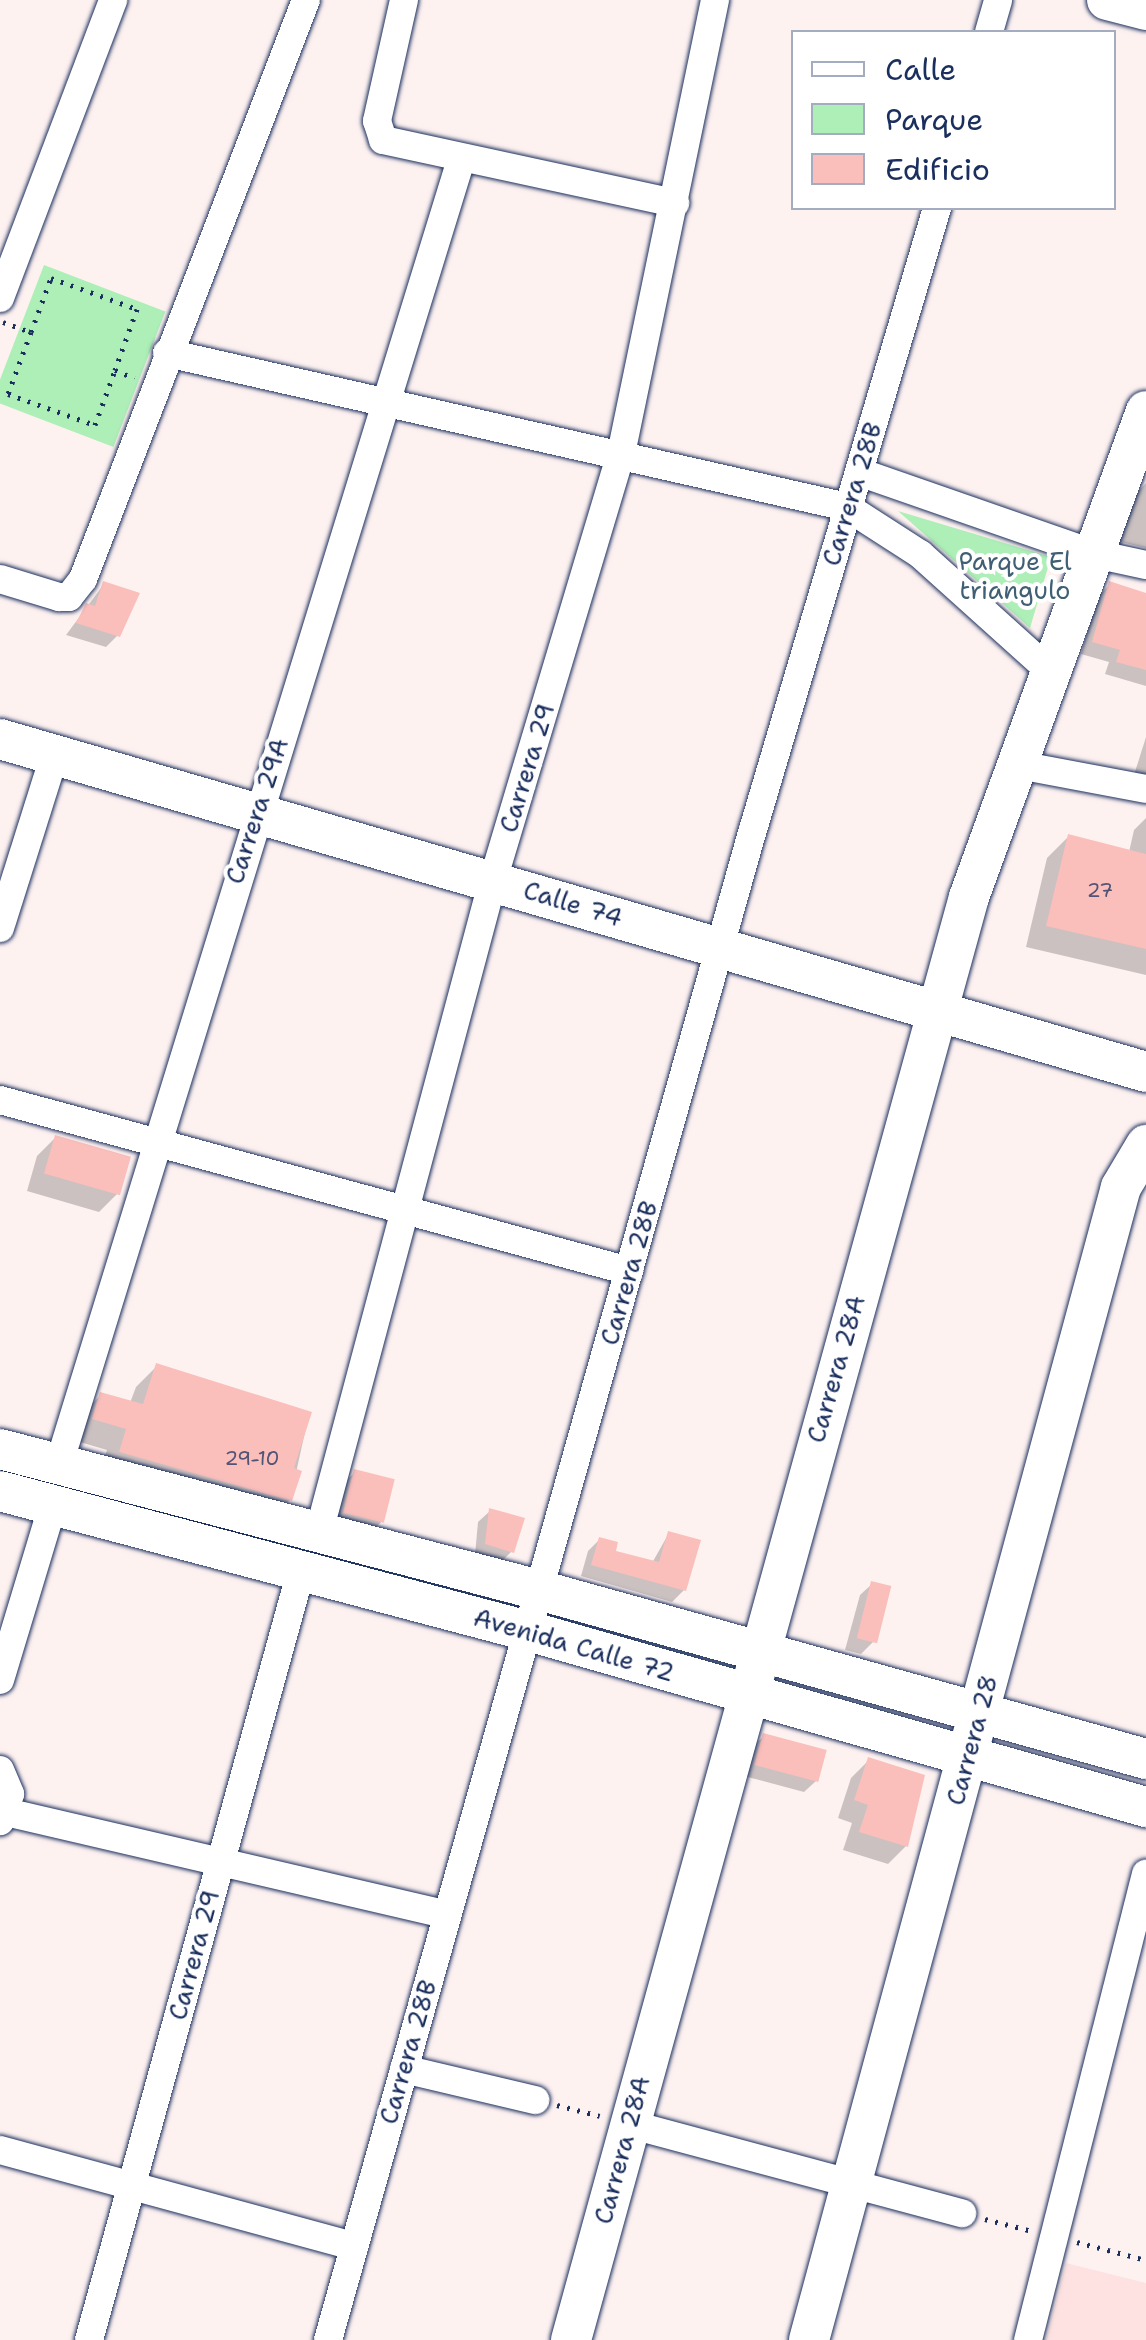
<!DOCTYPE html>
<html>
<head>
<meta charset="utf-8">
<style>
  body { margin:0 }
  #map { position:relative; width:1146px; height:2340px; overflow:hidden; background:#fef2f1; font-family:"Shantell Sans",sans-serif }
  div>[style] { position:absolute }
  .built>* { inset:0; background:#fde2e1 }
  .green>* { inset:0; background:#aeefb8; transform-origin:0 0 }
  .shadow>* { inset:0; background:#0003 }
  .building>* { inset:0; background:#fabebb; transform-origin:0 0 }
  .path>* { height:5px; margin-top:-2.5px; transform-origin:0; background:repeating-linear-gradient(90deg,#1b2f5e 0 2.5px,transparent 0 10.5px) }
  .roads { filter:drop-shadow(0 0 2px #1b2f5e) drop-shadow(0 0 2px #1b2f5e) }
  .street>* { height:28px; margin:-14px; padding:0 14px; transform-origin:14px; border-radius:14px; background:#fff }
  .secondary>* { height:40px; margin:-20px; padding:0 20px; transform-origin:20px; border-radius:20px; background:#fff }
  span { translate:-50% -50%; white-space:nowrap; text-align:center; line-height:1.15; -webkit-text-stroke:8px #fff; paint-order:stroke }
  .number-label { font-size:20px; color:#535375 }
  .number-label span { -webkit-text-stroke-width:0 }
  .street-label { font-size:25px; color:#1b2f5e }
  .park-label { font-size:25px; color:#405f74 }
  .legend { position:absolute; left:791px; top:30px; width:325px; height:180px; box-sizing:border-box; background:#fff; border:2px solid #a4acbf; margin:0; padding:12px 18px; list-style:none; font-size:30px; color:#1b2f5e }
  .legend li { display:flex; align-items:center; gap:20px; height:50px }
  .legend b { width:50px; border:2px solid #a4acbf }
</style>
</head>
<body>
<div id="map">
  <div class="built">
    <div style="clip-path:polygon(1066px 2263px,1146px 2283px,1146px 2340px,1046px 2340px)"></div>
  </div>
  <div class="green">
    <div style="left:44px;top:265px;width:130px;height:145px;rotate:21deg"></div>
    <div style="clip-path:polygon(898px 511px,1051px 557px,1030px 628px)"></div>
  </div>
  <div class="shadow">
    <div style="clip-path:polygon(1146px 483px,1146px 548px,1117px 541px,1131px 499px)"></div>
    <div style="clip-path:polygon(104px 584px,118px 635px,106px 647px,66px 635px)"></div>
    <div style="clip-path:polygon(1110px 584px,1146px 594px,1146px 686px,1105px 674px,1109px 662px,1081px 654px,1098px 597px)"></div>
    <div style="clip-path:polygon(1146px 737px,1146px 777px,1134px 775px)"></div>
    <div style="clip-path:polygon(1146px 818px,1146px 975px,1026px 947px,1047px 858px,1069px 836px,1129px 852px,1134px 830px)"></div>
    <div style="clip-path:polygon(55px 1138px,117px 1194px,99px 1212px,27px 1191px,37px 1156px)"></div>
    <div style="clip-path:polygon(157px 1366px,309px 1414px,290px 1500px,269px 1521px,99px 1473px,107px 1450px,73px 1440px,79px 1416px,101px 1395px,130px 1403px,136px 1387px)"></div>
    <div style="clip-path:polygon(355px 1472px,382px 1521px,371px 1533px,332px 1524px,343px 1484px)"></div>
    <div style="clip-path:polygon(490px 1511px,512px 1551px,500px 1563px,475px 1555px,478px 1522px)"></div>
    <div style="clip-path:polygon(669px 1533px,684px 1590px,672px 1602px,581px 1576px,588px 1551px,600px 1539px,613px 1553px,652px 1563px)"></div>
    <div style="clip-path:polygon(872px 1584px,873px 1642px,861px 1654px,845px 1650px,860px 1595px)"></div>
    <div style="clip-path:polygon(764px 1736px,816px 1781px,804px 1792px,744px 1776px,752px 1747px)"></div>
    <div style="clip-path:polygon(869px 1760px,906px 1846px,888px 1864px,843px 1850px,852px 1823px,838px 1818px,851px 1778px)"></div>
  </div>
  <div class="building">
    <div style="clip-path:polygon(103px 581px,140px 593px,120px 637px,76px 623px,86px 603px,95px 606px)"></div>
    <div style="clip-path:polygon(1109px 581px,1146px 593px,1146px 670px,1116px 662px,1120px 650px,1092px 642px)"></div>
    <div style="clip-path:polygon(1068px 834px,1146px 854px,1146px 949px,1046px 926px)"></div>
    <div style="left:55px;top:1135px;width:79px;height:40px;rotate:16deg"></div>
    <div style="clip-path:polygon(156px 1363px,312px 1412px,294px 1468px,302px 1471px,292px 1501px,119px 1452px,126px 1429px,92px 1419px,100px 1392px,143px 1404px)"></div>
    <div style="left:354px;top:1469px;width:42px;height:45px;rotate:14deg"></div>
    <div style="clip-path:polygon(489px 1508px,525px 1518px,514px 1553px,485px 1544px)"></div>
    <div style="clip-path:polygon(668px 1531px,701px 1540px,686px 1591px,591px 1565px,599px 1537px,618px 1542px,616px 1551px,659px 1562px)"></div>
    <div style="left:871px;top:1581px;width:21px;height:59px;rotate:14deg"></div>
    <div style="left:763px;top:1733px;width:66px;height:33px;rotate:15deg"></div>
    <div style="clip-path:polygon(868px 1757px,925px 1775px,908px 1847px,859px 1832px,868px 1805px,854px 1800px)"></div>
  </div>
  <div class="path">
    <div style="left:3px;top:322px;width:30px;rotate:20deg"></div>
    <div style="left:31px;top:332px;width:58px;rotate:-69.7deg"></div>
    <div style="left:51px;top:278px;width:91px;rotate:19.8deg"></div>
    <div style="left:137px;top:309px;width:65px;rotate:109.8deg"></div>
    <div style="left:115px;top:370px;width:21px;rotate:23deg"></div>
    <div style="left:31px;top:332px;width:66px;rotate:110.4deg"></div>
    <div style="left:8px;top:394px;width:92px;rotate:19.6deg"></div>
    <div style="left:95px;top:425px;width:59px;rotate:-70deg"></div>
    <div style="left:557px;top:2105px;width:44px;rotate:14.3deg"></div>
    <div style="left:985px;top:2219px;width:49px;rotate:14.3deg"></div>
    <div style="left:1077px;top:2242px;width:71px;rotate:14.6deg"></div>
  </div>
  <div class="roads">
    <div class="street">
      <div style="left:404px;top:0;width:124px;rotate:102.6deg"></div>
      <div style="left:377px;top:121px;width:20px;rotate:72deg"></div>
      <div style="left:383px;top:140px;width:299px;rotate:12.2deg"></div>
      <div style="left:989px;top:32px;width:33px;rotate:-74deg"></div>
      <div style="left:0;top:298px;width:319px;rotate:-69.2deg"></div>
      <div style="left:167px;top:353px;width:697px;rotate:12.76deg"></div>
      <div style="left:847px;top:507px;width:87px;rotate:32.8deg"></div>
      <div style="left:920px;top:554px;width:178px;rotate:42deg"></div>
      <div style="left:859px;top:472px;width:250px;rotate:19.2deg"></div>
      <div style="left:1095px;top:554px;width:52px;rotate:12.2deg"></div>
      <div style="left:0;top:579px;width:62px;rotate:17deg"></div>
      <div style="left:59px;top:597px;width:10px"></div>
      <div style="left:69px;top:597px;width:23px;rotate:-52deg"></div>
      <div style="left:83px;top:579px;width:620px;rotate:-68.94deg"></div>
      <div style="left:1019px;top:765px;width:129px;rotate:10.7deg"></div>
      <div style="left:0;top:928px;width:182px;rotate:-72.5deg"></div>
      <div style="left:0;top:1100px;width:652px;rotate:15.21deg"></div>
      <div style="left:59px;top:1464px;width:1365px;rotate:-72.87deg"></div>
      <div style="left:319px;top:1532px;width:675px;rotate:-75.06deg"></div>
      <div style="left:493px;top:880px;width:445px;rotate:-73.3deg"></div>
      <div style="left:621px;top:454px;width:464px;rotate:-78.3deg"></div>
      <div style="left:0;top:1680px;width:183px;rotate:-73.2deg"></div>
      <div style="left:0;top:1770px;width:26px;rotate:67deg"></div>
      <div style="left:10px;top:1794px;width:29px;rotate:110deg"></div>
      <div style="left:6px;top:1812px;width:453px;rotate:13.1deg"></div>
      <div style="left:404px;top:2069px;width:135px;rotate:13.3deg"></div>
      <div style="left:629px;top:2124px;width:345px;rotate:15deg"></div>
      <div style="left:0;top:2150px;width:367px;rotate:15.2deg"></div>
      <div style="left:89px;top:2340px;width:798px;rotate:-74.59deg"></div>
      <div style="left:328px;top:2340px;width:1566px;rotate:-74.29deg"></div>
      <div style="left:752px;top:833px;width:652px;rotate:-73.51deg"></div>
      <div style="left:1028px;top:2340px;width:481px;rotate:-75.8deg"></div>
    </div>
    <div class="secondary">
      <div style="left:1107px;top:0;width:40px;rotate:14.4deg"></div>
      <div style="left:0;top:739px;width:1193px;rotate:16.2deg"></div>
      <div style="left:0;top:1449px;width:557px;rotate:14.66deg"></div>
      <div style="left:539px;top:1590px;width:630px;rotate:15.56deg"></div>
      <div style="left:0;top:1491px;width:546px;rotate:14.85deg"></div>
      <div style="left:528px;top:1631px;width:643px;rotate:15.9deg"></div>
      <div style="left:571px;top:2340px;width:1497px;rotate:-74.58deg"></div>
      <div style="left:969px;top:897px;width:517px;rotate:-69.99deg"></div>
      <div style="left:809px;top:2340px;width:1194px;rotate:-74.86deg"></div>
      <div style="left:1121px;top:1187px;width:49px;rotate:-59.2deg"></div>
    </div>
  </div>
  <div class="number-label">
    <span style="left:1100px;top:890px">27</span>
    <span style="left:252px;top:1458px">29-10</span>
  </div>
  <div class="street-label">
    <span style="left:852px;top:494px;rotate:-73deg">Carrera 28B</span>
    <span style="left:527px;top:768px;rotate:-73deg">Carrera 29</span>
    <span style="left:257px;top:811px;rotate:-72deg">Carrera 29A</span>
    <span style="left:573px;top:904px;rotate:17deg">Calle 74</span>
    <span style="left:629px;top:1273px;rotate:-74deg">Carrera 28B</span>
    <span style="left:836px;top:1369px;rotate:-74deg">Carrera 28A</span>
    <span style="left:574px;top:1645px;rotate:16deg">Avenida Calle 72</span>
    <span style="left:972px;top:1740px;rotate:-75deg">Carrera 28</span>
    <span style="left:194px;top:1955px;rotate:-75deg">Carrera 29</span>
    <span style="left:408px;top:2052px;rotate:-74deg">Carrera 28B</span>
    <span style="left:622px;top:2150px;rotate:-75deg">Carrera 28A</span>
  </div>
  <div class="park-label">
    <span style="left:1015px;top:576px">Parque El<br>triangulo</span>
  </div>
  <ul class="legend">
  <li><b style="height:12px;background:#fff"></b>Calle</li>
  <li><b style="height:28px;background:#aeefb8"></b>Parque</li>
  <li><b style="height:28px;background:#fabebb"></b>Edificio</li>
  </ul>
</div>
</body>
</html>
